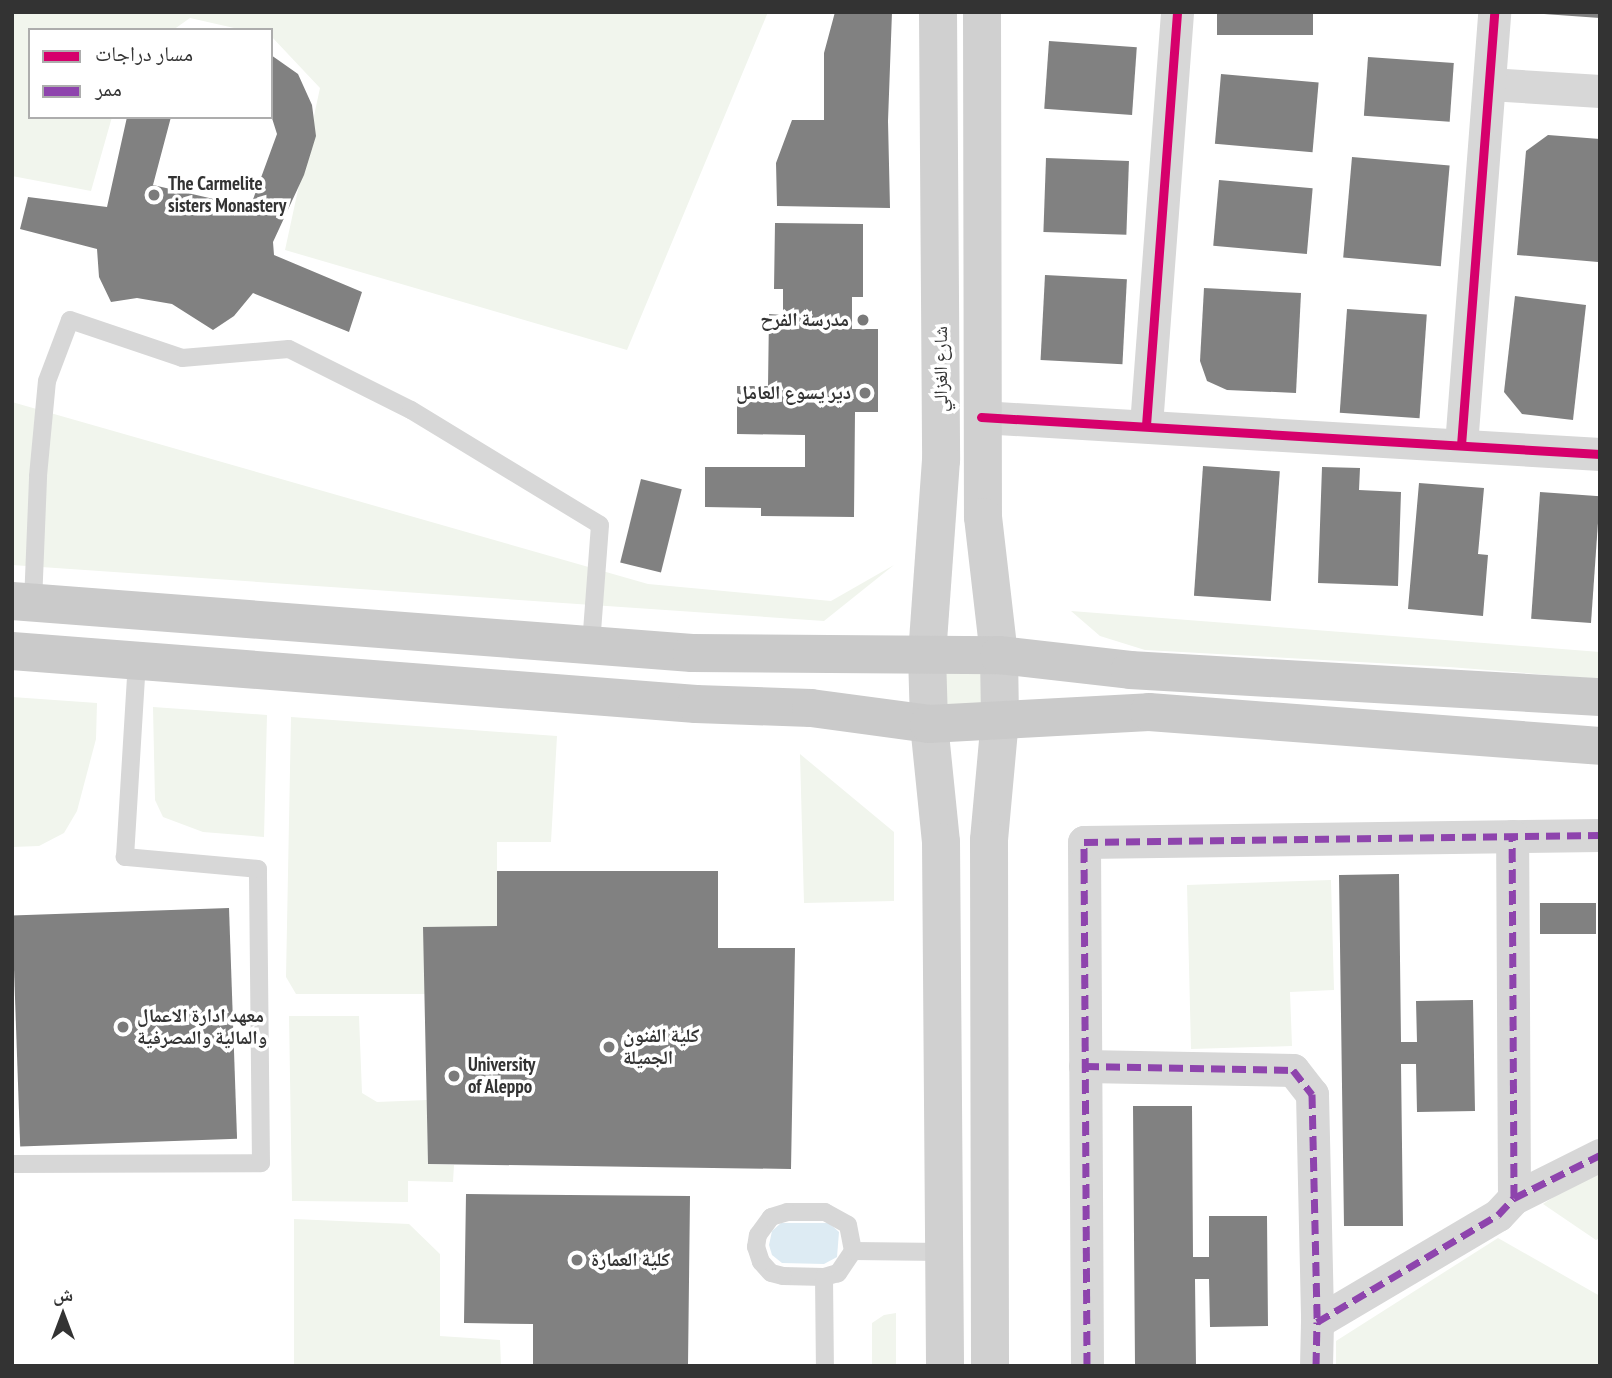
<!DOCTYPE html>
<html>
<head>
<meta charset="utf-8">
<style>
  body { margin:0 }
  #map { position:relative; width:1612px; height:1378px; overflow:hidden; background:#fff; font-family:"PT Sans Narrow","Noto Naskh Arabic",sans-serif }
  div>[style] { position:absolute }
  .green>* { inset:0; background:#f1f5ed }
  .water>* { inset:0; background:#ddebf3 }
  .building>* { inset:0; background:#818181; transform-origin:0 0 }
  .lane>* { height:18px; margin:-9px; padding:0 9px; transform-origin:9px; border-radius:9px; background:#d7d7d7 }
  .street>* { height:33px; margin:-16.5px; padding:0 16.5px; transform-origin:16.5px; border-radius:16.5px; background:#d7d7d7 }
  .secondary>* { height:38px; margin:-19px; padding:0 19px; transform-origin:19px; border-radius:19px; background:#d0d0d0 }
  .primary>* { height:38px; margin:-19px; padding:0 19px; transform-origin:19px; border-radius:19px; background:#cacaca }
  .quiet>* { height:7px; margin-top:-3.5px; transform-origin:0; background:repeating-linear-gradient(90deg,#8e44ad 0 14px,transparent 0 21px) }
  .cycleway>* { height:9px; margin:-4.5px; padding:0 4.5px; transform-origin:4.5px; border-radius:4.5px; background:#d6006c }
  .dots>* { width:19px; height:19px; translate:-50% -50%; box-sizing:border-box; border:4px solid #fff; border-radius:50% }
  span { translate:-50% -50%; white-space:nowrap; text-align:center; line-height:1.15; -webkit-text-stroke:7px #fff; paint-order:stroke }
  .poi-label { font-size:19px; color:#333; font-weight:700 }
  .left { translate:0 -50%; text-align:left }
  .right { translate:-100% -50%; text-align:right }
  .street-label { font-size:19px; color:#333 }
  .frame { position:absolute; inset:0; border:14px solid #333; pointer-events:none }
  .legend { position:absolute; left:28px; top:28px; width:245px; height:91px; box-sizing:border-box; background:#fff; border:2px solid #adadad; margin:0; padding:9px 12px; list-style:none; font-size:21px; color:#333 }
  .legend li { display:flex; align-items:center; gap:14px; height:35px }
  .legend b { width:35px; border:2px solid #adadad }
  .north { position:absolute; left:28px; top:1280px; width:70px; height:70px; -webkit-text-stroke:5px #fff; paint-order:stroke; rotate:0deg; font-size:19px; font-weight:700; line-height:28px; text-align:center; color:#333 }
  .north::after { content:''; display:block; margin:auto; width:24px; height:32px; background:#333; clip-path:polygon(50% 0,100% 100%,50% 72%,0 100%) }
</style>
</head>
<body>
<div id="map">
  <div class="green">
    <div style="clip-path:polygon(12px 12px,768px 12px,627px 350px,285px 250px,320px 88px,271px 36px,271px 30px,243px 30px,190px 18px,173px 30px,30px 30px,30px 117px,112px 117px,91px 191px,12px 176px)"></div>
    <div style="clip-path:polygon(12px 402px,648px 584px,831px 601px,894px 565px,824px 621px,12px 565px)"></div>
    <div style="clip-path:polygon(1071px 611px,1600px 652px,1600px 679px,1449px 667px,1145px 650px,1100px 636px)"></div>
    <div style="clip-path:polygon(969px 655px,1003px 700px,949px 711px,940px 682px,943px 672px)"></div>
    <div style="clip-path:polygon(12px 697px,97px 703px,96px 739px,77px 811px,64px 833px,39px 846px,12px 847px)"></div>
    <div style="clip-path:polygon(153px 707px,267px 715px,264px 837px,203px 832px,163px 817px,155px 800px)"></div>
    <div style="clip-path:polygon(291px 717px,557px 736px,551px 842px,497px 842px,497px 926px,425px 994px,296px 994px,286px 977px)"></div>
    <div style="clip-path:polygon(800px 754px,894px 832px,894px 901px,804px 903px)"></div>
    <div style="clip-path:polygon(1331px 880px,1334px 990px,1290px 992px,1292px 1046px,1191px 1049px,1187px 885px)"></div>
    <div style="clip-path:polygon(289px 1016px,359px 1016px,362px 1093px,377px 1102px,427px 1100px,428px 1164px,454px 1165px,453px 1182px,408px 1181px,408px 1202px,292px 1201px)"></div>
    <div style="clip-path:polygon(1598px 1168px,1600px 1238px,1596px 1240px,1543px 1204px)"></div>
    <div style="clip-path:polygon(294px 1219px,409px 1224px,440px 1254px,440px 1336px,500px 1340px,501px 1366px,294px 1366px)"></div>
    <div style="clip-path:polygon(1498px 1238px,1600px 1296px,1600px 1366px,1336px 1366px,1336px 1341px)"></div>
    <div style="clip-path:polygon(896px 1313px,896px 1366px,872px 1366px,872px 1323px,884px 1315px)"></div>
  </div>
  <div class="water">
    <div style="clip-path:polygon(781px 1223px,829px 1223px,839px 1232px,837px 1257px,824px 1264px,782px 1263px,772px 1255px,769px 1245px,772px 1231px)"></div>
  </div>
  <div class="building">
    <div style="clip-path:polygon(835px 12px,892px 12px,888px 121px,890px 208px,777px 206px,776px 163px,792px 120px,824px 120px,824px 53px)"></div>
    <div style="left:1217px;top:12px;width:96px;height:23px"></div>
    <div style="clip-path:polygon(1544px 12px,1600px 12px,1600px 18px,1544px 14px)"></div>
    <div style="left:1049px;top:41px;width:88px;height:68px;rotate:4deg"></div>
    <div style="clip-path:polygon(271px 55px,298px 74px,312px 105px,316px 136px,304px 175px,273px 242px,274px 255px,362px 292px,349px 332px,253px 293px,234px 316px,213px 330px,172px 304px,137px 298px,111px 302px,99px 277px,97px 249px,20px 229px,28px 197px,107px 207px,127px 117px,171px 117px,153px 185px,218px 200px,248px 213px,277px 134px,271px 115px)"></div>
    <div style="left:1368px;top:57px;width:86px;height:59px;rotate:4deg"></div>
    <div style="left:1221px;top:74px;width:98px;height:70px;rotate:5deg"></div>
    <div style="clip-path:polygon(1548px 135px,1600px 139px,1598px 262px,1517px 255px,1526px 151px)"></div>
    <div style="left:1352px;top:157px;width:98px;height:101px;rotate:5deg"></div>
    <div style="left:1046px;top:158px;width:83px;height:74px;rotate:2deg"></div>
    <div style="left:1219px;top:180px;width:94px;height:66px;rotate:5deg"></div>
    <div style="clip-path:polygon(775px 223px,863px 224px,863px 297px,852px 297px,852px 329px,878px 329px,878px 412px,855px 412px,854px 517px,761px 516px,761px 508px,705px 507px,705px 467px,805px 467px,805px 435px,737px 434px,737px 386px,768px 386px,769px 314px,783px 315px,783px 289px,774px 289px)"></div>
    <div style="left:1045px;top:275px;width:82px;height:85px;rotate:3deg"></div>
    <div style="clip-path:polygon(1204px 288px,1301px 293px,1296px 393px,1227px 390px,1207px 381px,1200px 361px)"></div>
    <div style="clip-path:polygon(1515px 296px,1586px 305px,1573px 420px,1522px 414px,1504px 392px)"></div>
    <div style="left:1347px;top:309px;width:80px;height:104px;rotate:4deg"></div>
    <div style="left:1203px;top:466px;width:77px;height:130px;rotate:4deg"></div>
    <div style="clip-path:polygon(1322px 467px,1360px 468px,1359px 490px,1401px 492px,1398px 586px,1318px 583px)"></div>
    <div style="left:641px;top:479px;width:42px;height:86px;rotate:14deg"></div>
    <div style="clip-path:polygon(1419px 483px,1484px 488px,1478px 554px,1488px 555px,1483px 616px,1408px 609px)"></div>
    <div style="left:1540px;top:492px;width:60px;height:127px;rotate:4deg"></div>
    <div style="clip-path:polygon(497px 871px,718px 871px,718px 948px,795px 948px,791px 1169px,428px 1164px,423px 927px,497px 926px)"></div>
    <div style="clip-path:polygon(1399px 874px,1401px 1042px,1417px 1042px,1416px 1001px,1473px 1000px,1475px 1111px,1417px 1112px,1416px 1064px,1401px 1064px,1403px 1226px,1344px 1226px,1339px 875px)"></div>
    <div style="left:1596px;top:903px;width:31px;height:56px;rotate:90deg"></div>
    <div style="left:229px;top:908px;width:231px;height:217px;rotate:88deg"></div>
    <div style="clip-path:polygon(1133px 1106px,1192px 1106px,1193px 1257px,1209px 1257px,1209px 1216px,1267px 1216px,1268px 1326px,1210px 1327px,1209px 1279px,1195px 1279px,1196px 1366px,1135px 1366px)"></div>
    <div style="clip-path:polygon(466px 1194px,690px 1196px,688px 1366px,533px 1366px,533px 1324px,464px 1323px)"></div>
  </div>
  <div class="lane">
    <div style="left:33px;top:603px;width:127px;rotate:-87.7deg"></div>
    <div style="left:38px;top:476px;width:95px;rotate:-84.6deg"></div>
    <div style="left:47px;top:381px;width:65px;rotate:-69.3deg"></div>
    <div style="left:70px;top:320px;width:118px;rotate:18.7deg"></div>
    <div style="left:182px;top:358px;width:107px;rotate:-4.8deg"></div>
    <div style="left:289px;top:349px;width:136px;rotate:26.6deg"></div>
    <div style="left:411px;top:410px;width:221px;rotate:31.3deg"></div>
    <div style="left:600px;top:525px;width:120px;rotate:94.3deg"></div>
    <div style="left:12px;top:1164px;width:249px;rotate:-0.2deg"></div>
    <div style="left:261px;top:1163px;width:294px;rotate:-90.6deg"></div>
    <div style="left:258px;top:869px;width:134px;rotate:-174.8deg"></div>
    <div style="left:125px;top:857px;width:195px;rotate:-86.5deg"></div>
    <div style="left:787px;top:1212px;width:38px"></div>
    <div style="left:825px;top:1212px;width:26px;rotate:29deg"></div>
    <div style="left:848px;top:1225px;width:26px;rotate:79deg"></div>
    <div style="left:853px;top:1251px;width:27px;rotate:124deg"></div>
    <div style="left:838px;top:1273px;width:15px;rotate:164deg"></div>
    <div style="left:824px;top:1277px;width:41px;rotate:-178.6deg"></div>
    <div style="left:783px;top:1276px;width:12px;rotate:-166deg"></div>
    <div style="left:771px;top:1273px;width:15px;rotate:-132deg"></div>
    <div style="left:761px;top:1262px;width:16px;rotate:-108deg"></div>
    <div style="left:756px;top:1247px;width:12px;rotate:-81deg"></div>
    <div style="left:758px;top:1235px;width:22px;rotate:-54deg"></div>
    <div style="left:771px;top:1217px;width:17px;rotate:-17deg"></div>
    <div style="left:853px;top:1251px;width:91px;rotate:0.6deg"></div>
    <div style="left:824px;top:1277px;width:89px;rotate:89.4deg"></div>
  </div>
  <div class="street">
    <div style="left:1489px;top:84px;width:111px;rotate:3.6deg"></div>
    <div style="left:981px;top:417px;width:620px;rotate:3.42deg"></div>
    <div style="left:1146px;top:425px;width:414px;rotate:-85.7deg"></div>
    <div style="left:1461px;top:445px;width:434px;rotate:-85.6deg"></div>
    <div style="left:1085px;top:1066px;width:208px;rotate:1.1deg"></div>
    <div style="left:1293px;top:1070px;width:31px;rotate:52deg"></div>
    <div style="left:1312px;top:1094px;width:228px;rotate:88.7deg"></div>
    <div style="left:1514px;top:1198px;width:96px;rotate:-26.6deg"></div>
    <div style="left:1087px;top:1366px;width:524px;rotate:-90.33deg"></div>
    <div style="left:1084px;top:842px;width:516px;rotate:-0.78deg"></div>
    <div style="left:1316px;top:1366px;width:44px;rotate:-88.7deg"></div>
    <div style="left:1317px;top:1322px;width:210px;rotate:-30.6deg"></div>
    <div style="left:1498px;top:1215px;width:23px;rotate:-47deg"></div>
    <div style="left:1514px;top:1198px;width:362px;rotate:-90.3deg"></div>
  </div>
  <div class="secondary">
    <div style="left:938px;top:12px;width:448px;rotate:89.6deg"></div>
    <div style="left:941px;top:460px;width:196px;rotate:94.1deg"></div>
    <div style="left:927px;top:655px;width:69px;rotate:88.3deg"></div>
    <div style="left:929px;top:724px;width:119px;rotate:84.2deg"></div>
    <div style="left:941px;top:842px;width:524px;rotate:89.56deg"></div>
    <div style="left:982px;top:12px;width:505px;rotate:89.89deg"></div>
    <div style="left:983px;top:517px;width:139px;rotate:83.4deg"></div>
    <div style="left:999px;top:655px;width:64px;rotate:89.1deg"></div>
    <div style="left:1000px;top:719px;width:121px;rotate:95.2deg"></div>
    <div style="left:989px;top:840px;width:526px;rotate:89.89deg"></div>
  </div>
  <div class="primary">
    <div style="left:12px;top:601px;width:682px;rotate:4.37deg"></div>
    <div style="left:692px;top:653px;width:307px;rotate:0.4deg"></div>
    <div style="left:999px;top:655px;width:132px;rotate:6.5deg"></div>
    <div style="left:1130px;top:670px;width:471px;rotate:3.3deg"></div>
    <div style="left:12px;top:651px;width:686px;rotate:4.43deg"></div>
    <div style="left:696px;top:704px;width:115px;rotate:2deg"></div>
    <div style="left:811px;top:708px;width:119px;rotate:7.7deg"></div>
    <div style="left:929px;top:724px;width:220px;rotate:-3.1deg"></div>
    <div style="left:1149px;top:712px;width:452px;rotate:4.3deg"></div>
  </div>
  <div class="quiet">
    <div style="left:1085px;top:1066px;width:208px;rotate:1.1deg"></div>
    <div style="left:1293px;top:1070px;width:31px;rotate:52deg"></div>
    <div style="left:1312px;top:1094px;width:228px;rotate:88.7deg"></div>
    <div style="left:1514px;top:1198px;width:96px;rotate:-26.6deg"></div>
    <div style="left:1087px;top:1366px;width:524px;rotate:-90.33deg"></div>
    <div style="left:1084px;top:842px;width:516px;rotate:-0.78deg"></div>
    <div style="left:1316px;top:1366px;width:44px;rotate:-88.7deg"></div>
    <div style="left:1317px;top:1322px;width:210px;rotate:-30.6deg"></div>
    <div style="left:1498px;top:1215px;width:23px;rotate:-47deg"></div>
    <div style="left:1514px;top:1198px;width:362px;rotate:-90.3deg"></div>
  </div>
  <div class="cycleway">
    <div style="left:981px;top:417px;width:620px;rotate:3.42deg"></div>
    <div style="left:1146px;top:425px;width:414px;rotate:-85.7deg"></div>
    <div style="left:1461px;top:445px;width:434px;rotate:-85.6deg"></div>
  </div>
  <div class="dots">
    <div style="left:154px;top:195px;background:#7a7a7a"></div>
    <div style="left:863px;top:320px;background:#7a7a7a"></div>
    <div style="left:865px;top:393px;background:#7a7a7a"></div>
    <div style="left:123px;top:1027px;background:#7a7a7a"></div>
    <div style="left:609px;top:1047px;background:#7a7a7a"></div>
    <div style="left:454px;top:1076px;background:#7a7a7a"></div>
    <div style="left:577px;top:1260px;background:#7a7a7a"></div>
  </div>
  <div class="poi-label">
    <span class="left" style="left:168px;top:195px">The Carmelite<br>sisters Monastery</span>
    <span class="right" style="left:849px;top:320px">مدرسة الفرح</span>
    <span class="right" style="left:851px;top:393px">دير يسوع العامل</span>
    <span class="left" style="left:137px;top:1027px">معهد ادارة الاعمال<br>والمالية والمصرفية</span>
    <span class="left" style="left:623px;top:1047px">كلية الفنون<br>الجميلة</span>
    <span class="left" style="left:468px;top:1076px">University<br>of Aleppo</span>
    <span class="left" style="left:591px;top:1260px">كلية العمارة</span>
  </div>
  <div class="street-label">
    <span style="left:941px;top:369px;rotate:-90deg">شارع الغزالي</span>
  </div>
  <div class="frame"></div>
  <ul class="legend">
  <li><b style="height:9px;background:#d6006c"></b>مسار دراجات</li>
  <li><b style="height:9px;background:#8e44ad"></b>ممر</li>
  </ul>
  <div class="north">ش</div>
</div>
</body>
</html>
